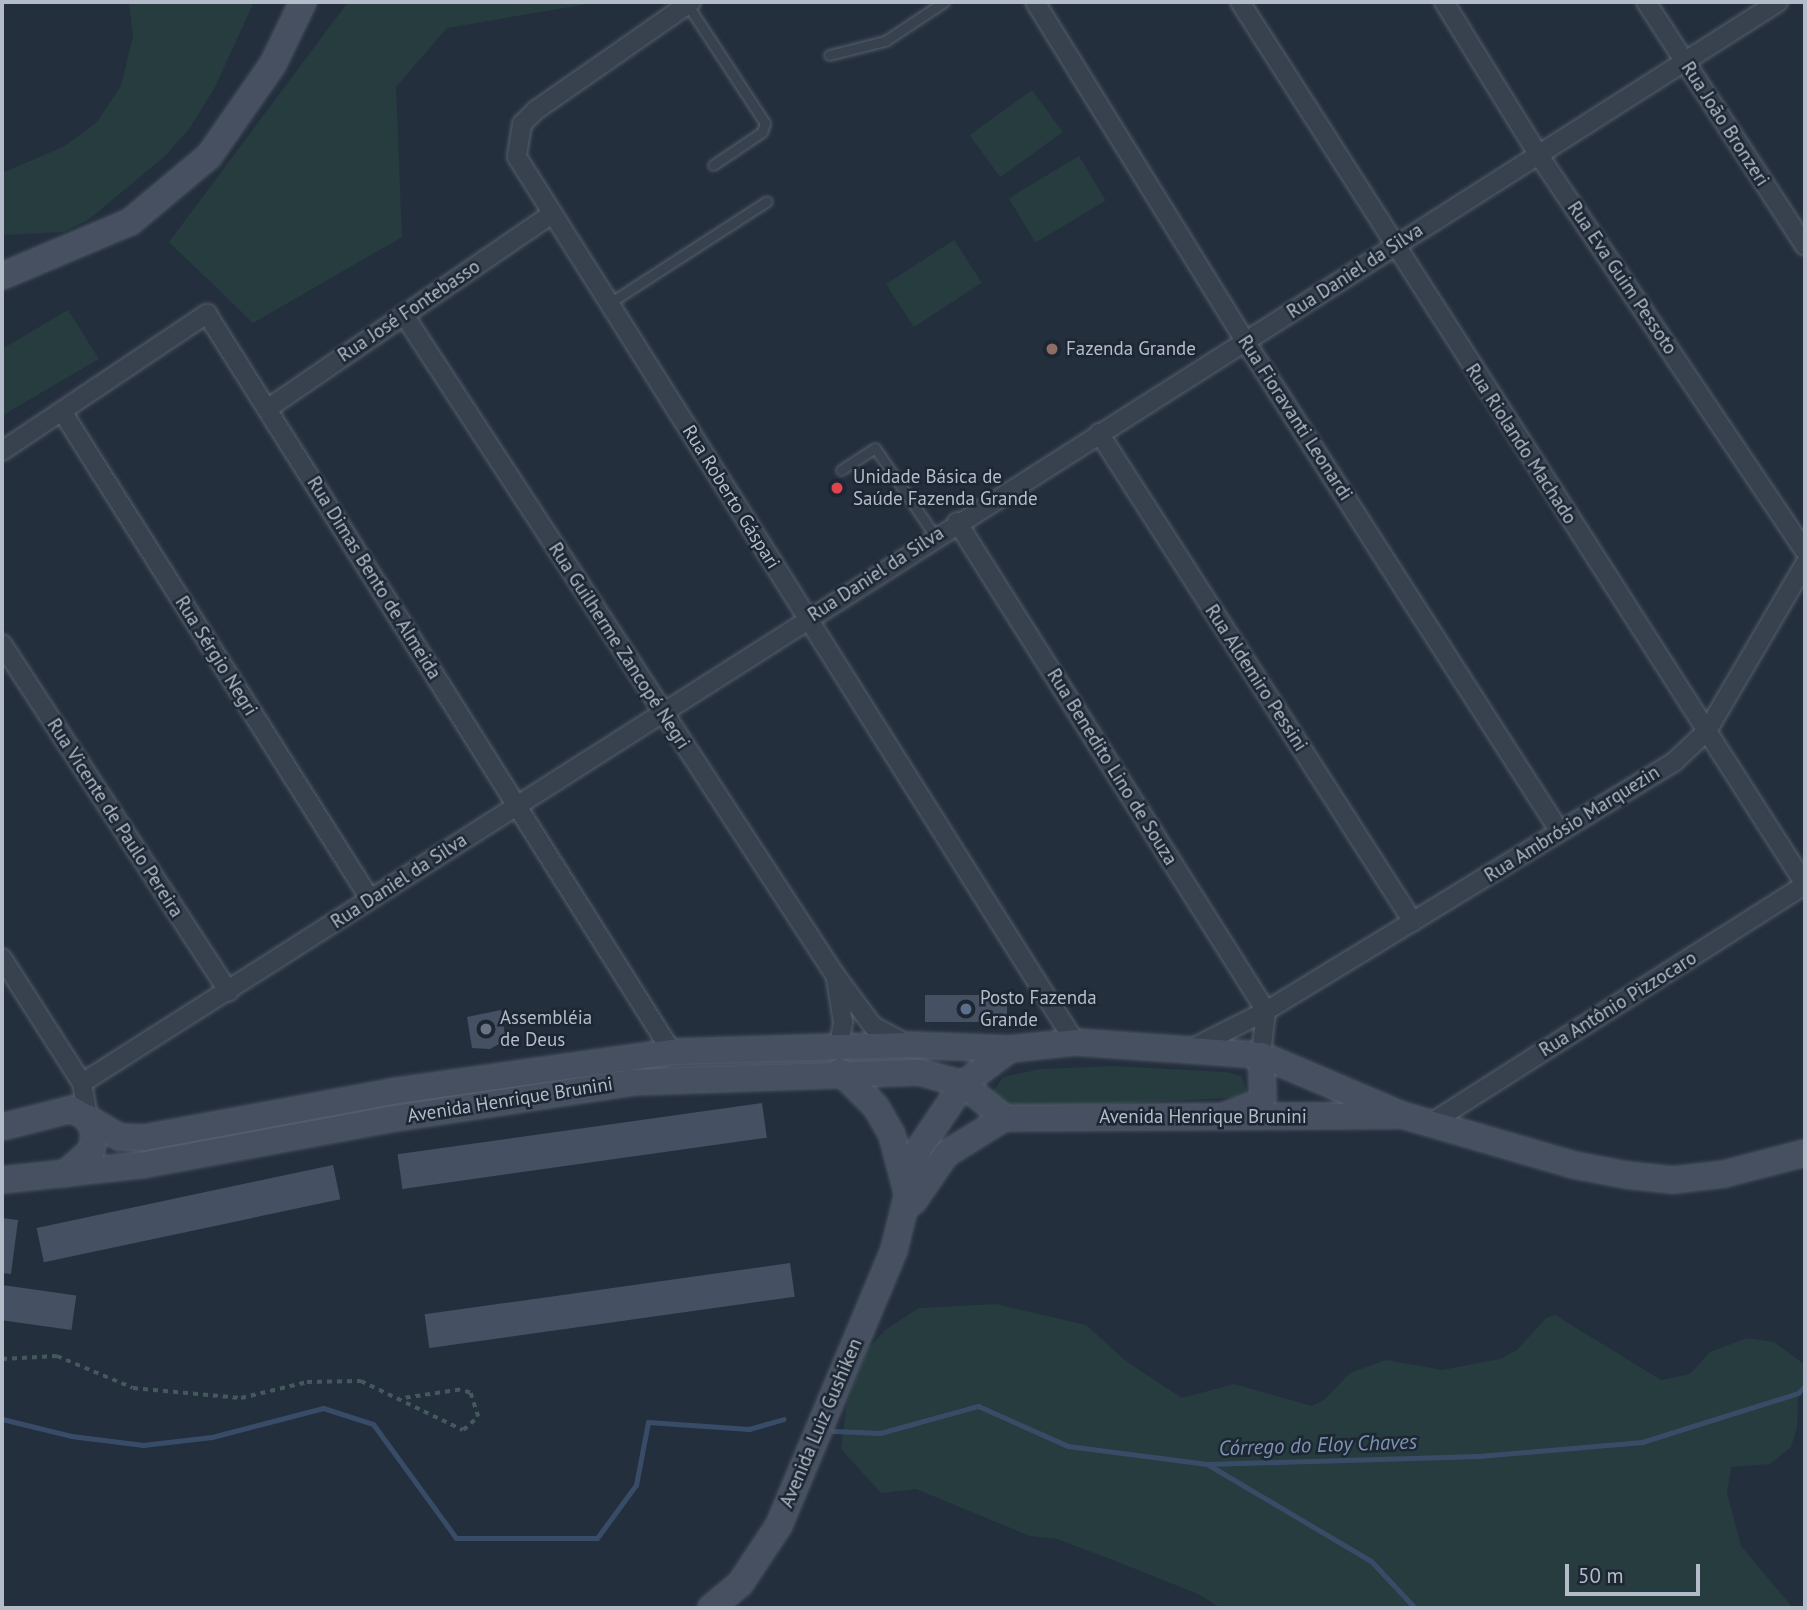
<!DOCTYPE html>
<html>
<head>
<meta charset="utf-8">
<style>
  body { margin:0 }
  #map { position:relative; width:1807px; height:1610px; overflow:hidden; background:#242f3e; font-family:"PT Sans",sans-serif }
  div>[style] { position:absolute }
  .green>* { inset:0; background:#263c3f; transform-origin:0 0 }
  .stream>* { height:5px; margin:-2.5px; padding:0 2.5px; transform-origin:2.5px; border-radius:2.5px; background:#394c67 }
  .building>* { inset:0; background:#455162; transform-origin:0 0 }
  .path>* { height:3.5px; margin-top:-1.75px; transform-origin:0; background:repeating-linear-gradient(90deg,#44595c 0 5px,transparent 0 10px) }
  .roads { filter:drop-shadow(0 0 2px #565f6c) drop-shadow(0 0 2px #565f6c) }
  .lane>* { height:9px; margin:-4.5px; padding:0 4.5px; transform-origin:4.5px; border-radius:4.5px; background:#38414e }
  .street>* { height:18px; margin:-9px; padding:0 9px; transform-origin:9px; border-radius:9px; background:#38414e }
  .secondary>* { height:24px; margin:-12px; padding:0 12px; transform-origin:12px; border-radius:12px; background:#465061 }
  .dots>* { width:19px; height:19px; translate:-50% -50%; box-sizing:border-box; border:4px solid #1d2633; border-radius:50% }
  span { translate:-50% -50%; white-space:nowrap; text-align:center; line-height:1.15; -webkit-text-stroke:5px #1d2633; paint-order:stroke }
  .street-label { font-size:19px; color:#b4bcc9 }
  .poi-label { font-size:19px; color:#b4bcc9 }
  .left { translate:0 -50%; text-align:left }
  .water-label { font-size:21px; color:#7c92b1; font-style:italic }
  .frame { position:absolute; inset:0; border:4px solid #b4bcc9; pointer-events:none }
  .scale { position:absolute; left:1565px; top:1564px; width:135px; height:32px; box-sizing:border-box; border:4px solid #b4bcc9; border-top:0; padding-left:9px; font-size:21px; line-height:24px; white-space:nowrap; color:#b4bcc9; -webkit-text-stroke:5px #1d2633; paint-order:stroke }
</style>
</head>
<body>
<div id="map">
  <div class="green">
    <div style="clip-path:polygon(129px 2px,254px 2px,214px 89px,189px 129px,165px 156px,88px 220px,63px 232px,2px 235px,2px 173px,65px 146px,97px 122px,121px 86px,133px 36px)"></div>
    <div style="clip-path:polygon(348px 2px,599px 2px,447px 28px,396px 87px,402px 237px,253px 323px,169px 242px)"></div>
    <div style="left:1032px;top:90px;width:52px;height:77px;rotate:54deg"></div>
    <div style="left:1079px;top:156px;width:52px;height:82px;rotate:59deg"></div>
    <div style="left:954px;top:240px;width:51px;height:81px;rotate:57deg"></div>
    <div style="clip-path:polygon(68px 310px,99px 359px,3px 415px,2px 349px)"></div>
    <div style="clip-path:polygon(1115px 1066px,1226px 1072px,1242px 1076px,1248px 1097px,1013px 1109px,995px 1103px,992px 1093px,1003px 1077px,1040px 1069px)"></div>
    <div style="clip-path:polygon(996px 1304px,1086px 1325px,1127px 1362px,1182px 1398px,1234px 1384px,1312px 1406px,1324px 1400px,1350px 1373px,1386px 1360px,1442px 1370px,1500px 1359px,1517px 1350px,1546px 1318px,1555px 1315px,1661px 1380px,1690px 1374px,1710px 1352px,1747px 1338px,1774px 1342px,1805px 1365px,1805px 1392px,1798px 1393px,1797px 1428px,1791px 1447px,1770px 1464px,1731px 1467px,1727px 1493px,1741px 1546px,1793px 1608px,1221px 1608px,1198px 1594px,1113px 1560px,1057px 1539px,1030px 1536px,916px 1489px,881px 1493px,841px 1449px,847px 1402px,868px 1349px,885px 1330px,919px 1308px)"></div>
  </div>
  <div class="stream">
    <div style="left:2px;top:1419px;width:71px;rotate:13.8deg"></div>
    <div style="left:71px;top:1436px;width:73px;rotate:7.1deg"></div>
    <div style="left:143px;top:1445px;width:69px;rotate:-6.6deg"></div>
    <div style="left:212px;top:1437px;width:115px;rotate:-14.6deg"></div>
    <div style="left:323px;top:1408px;width:52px;rotate:17.7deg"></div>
    <div style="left:373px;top:1424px;width:141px;rotate:53.9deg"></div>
    <div style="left:456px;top:1538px;width:141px"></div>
    <div style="left:597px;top:1538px;width:66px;rotate:-53.7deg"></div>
    <div style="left:636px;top:1485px;width:64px;rotate:-79.2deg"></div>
    <div style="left:648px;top:1422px;width:101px;rotate:4deg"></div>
    <div style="left:749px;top:1429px;width:36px;rotate:-16deg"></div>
    <div style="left:834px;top:1431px;width:46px;rotate:2.5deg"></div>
    <div style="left:880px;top:1433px;width:102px;rotate:-15.4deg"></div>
    <div style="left:978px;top:1406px;width:98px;rotate:24deg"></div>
    <div style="left:1068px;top:1446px;width:140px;rotate:7.4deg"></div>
    <div style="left:1207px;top:1464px;width:272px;rotate:-1.7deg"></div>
    <div style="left:1479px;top:1456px;width:164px;rotate:-4.9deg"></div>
    <div style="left:1642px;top:1442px;width:164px;rotate:-17.4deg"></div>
    <div style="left:1798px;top:1393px;width:10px;rotate:-45deg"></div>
    <div style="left:1207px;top:1464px;width:191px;rotate:30.6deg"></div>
    <div style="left:1371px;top:1561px;width:64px;rotate:46.9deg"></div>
  </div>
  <div class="building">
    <div style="left:1007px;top:995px;width:27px;height:82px;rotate:90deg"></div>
    <div style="clip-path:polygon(501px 1010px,506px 1040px,490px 1049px,472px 1048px,467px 1017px)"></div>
    <div style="left:762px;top:1103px;width:35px;height:368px;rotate:82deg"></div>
    <div style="left:333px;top:1165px;width:35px;height:303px;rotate:78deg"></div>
    <div style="clip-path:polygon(2px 1218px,18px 1220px,11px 1274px,2px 1273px)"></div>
    <div style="left:790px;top:1263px;width:34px;height:369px;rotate:82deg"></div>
    <div style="left:2px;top:1285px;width:75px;height:35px;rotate:8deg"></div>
  </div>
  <div class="path">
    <div style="left:2px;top:1359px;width:55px;rotate:-3.1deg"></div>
    <div style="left:57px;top:1356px;width:82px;rotate:22.8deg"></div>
    <div style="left:133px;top:1388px;width:108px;rotate:5.3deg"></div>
    <div style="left:241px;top:1398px;width:68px;rotate:-13.6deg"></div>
    <div style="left:307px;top:1382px;width:54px;rotate:-1.1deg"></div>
    <div style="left:361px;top:1381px;width:113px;rotate:25.7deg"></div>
    <div style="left:463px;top:1430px;width:20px;rotate:-41deg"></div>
    <div style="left:478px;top:1417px;width:25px;rotate:-108deg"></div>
    <div style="left:470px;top:1393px;width:10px;rotate:-163deg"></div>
    <div style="left:460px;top:1390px;width:61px;rotate:171.5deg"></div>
  </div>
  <div class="roads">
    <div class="lane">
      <div style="left:687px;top:4px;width:142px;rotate:56.8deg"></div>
      <div style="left:765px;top:123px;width:9px;rotate:108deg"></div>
      <div style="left:762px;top:132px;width:59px;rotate:146deg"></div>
      <div style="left:829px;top:55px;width:58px;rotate:-14deg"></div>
      <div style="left:885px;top:41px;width:71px;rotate:-33.5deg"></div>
      <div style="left:608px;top:304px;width:189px;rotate:-32.9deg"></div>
      <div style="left:841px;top:470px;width:40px;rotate:-32.9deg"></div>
      <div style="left:875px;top:448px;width:107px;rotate:55.7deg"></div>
    </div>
    <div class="street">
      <div style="left:691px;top:2px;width:189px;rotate:145.1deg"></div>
      <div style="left:536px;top:110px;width:20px;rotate:135deg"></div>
      <div style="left:522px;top:124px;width:33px;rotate:99deg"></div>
      <div style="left:517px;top:157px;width:1046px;rotate:57.77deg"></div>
      <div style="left:1035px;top:2px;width:399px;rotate:58.2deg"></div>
      <div style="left:1245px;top:341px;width:583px;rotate:57.32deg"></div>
      <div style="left:1240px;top:2px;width:1047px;rotate:57.36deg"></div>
      <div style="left:1444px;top:2px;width:179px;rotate:58.3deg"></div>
      <div style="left:1538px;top:154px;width:478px;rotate:56.1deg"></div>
      <div style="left:1646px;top:2px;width:291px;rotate:56.9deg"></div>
      <div style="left:404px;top:315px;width:788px;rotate:56.85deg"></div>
      <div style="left:835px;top:975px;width:64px;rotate:53.3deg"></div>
      <div style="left:873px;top:1026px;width:40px;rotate:28deg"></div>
      <div style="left:267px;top:409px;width:345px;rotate:-34.4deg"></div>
      <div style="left:63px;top:413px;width:575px;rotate:57.72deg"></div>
      <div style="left:1099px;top:433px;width:581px;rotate:57.29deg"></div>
      <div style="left:2px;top:451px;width:247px;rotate:-33.8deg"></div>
      <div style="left:207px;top:314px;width:872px;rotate:57.79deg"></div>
      <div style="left:957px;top:522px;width:578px;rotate:57.71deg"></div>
      <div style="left:2px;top:644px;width:415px;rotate:56.9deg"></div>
      <div style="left:2px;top:958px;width:148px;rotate:57.4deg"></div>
      <div style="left:82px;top:1083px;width:35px;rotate:80deg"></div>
      <div style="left:836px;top:979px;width:44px;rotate:80.8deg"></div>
      <div style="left:843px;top:1022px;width:26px;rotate:99deg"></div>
      <div style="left:1191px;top:1049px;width:84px;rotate:-26.9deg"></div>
      <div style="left:1266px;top:1011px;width:479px;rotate:-31.4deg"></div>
      <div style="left:1675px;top:761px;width:44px;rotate:-43.2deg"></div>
      <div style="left:1707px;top:731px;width:194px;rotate:-59.6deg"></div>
      <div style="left:1261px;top:1055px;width:44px;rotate:-83.5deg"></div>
      <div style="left:82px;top:1083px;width:2011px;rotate:-32.51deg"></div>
      <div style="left:1431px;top:1123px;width:443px;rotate:-32.5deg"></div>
    </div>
    <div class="secondary">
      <div style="left:2px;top:276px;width:139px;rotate:-22.9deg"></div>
      <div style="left:130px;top:222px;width:103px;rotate:-39.9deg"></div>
      <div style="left:209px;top:156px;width:112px;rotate:-55.2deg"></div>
      <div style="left:273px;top:64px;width:69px;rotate:-64.2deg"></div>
      <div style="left:840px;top:1071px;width:51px;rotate:45deg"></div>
      <div style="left:876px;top:1107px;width:32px;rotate:60deg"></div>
      <div style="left:892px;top:1135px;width:59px;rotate:75.3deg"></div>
      <div style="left:1229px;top:1114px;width:30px;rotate:-20deg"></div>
      <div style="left:1257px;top:1104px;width:9px;rotate:-49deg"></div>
      <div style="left:1263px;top:1097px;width:42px;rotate:-92.7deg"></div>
      <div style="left:1004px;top:1118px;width:394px;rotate:-0.4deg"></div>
      <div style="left:2px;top:1127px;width:72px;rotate:-14.4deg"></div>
      <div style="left:72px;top:1109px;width:55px;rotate:30.8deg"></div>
      <div style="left:119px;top:1137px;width:25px;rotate:2deg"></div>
      <div style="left:144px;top:1138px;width:251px;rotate:-10.5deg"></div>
      <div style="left:391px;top:1092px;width:284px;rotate:-8.1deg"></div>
      <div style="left:672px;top:1052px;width:236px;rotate:-1.7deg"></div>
      <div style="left:908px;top:1045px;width:102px;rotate:2.2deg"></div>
      <div style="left:1010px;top:1049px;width:65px;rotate:-6.1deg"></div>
      <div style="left:1075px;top:1042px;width:186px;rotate:4deg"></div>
      <div style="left:1261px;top:1055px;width:153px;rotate:23.1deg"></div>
      <div style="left:1402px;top:1115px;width:179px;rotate:16.2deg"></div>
      <div style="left:1574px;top:1165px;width:53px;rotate:10.9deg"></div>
      <div style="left:1626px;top:1175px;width:47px;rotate:6.1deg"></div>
      <div style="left:1673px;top:1180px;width:51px;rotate:-6.7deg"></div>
      <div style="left:1724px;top:1174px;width:84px;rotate:-14.5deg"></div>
      <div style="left:65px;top:1174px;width:36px;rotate:-42deg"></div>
      <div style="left:92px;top:1150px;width:17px;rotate:-83deg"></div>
      <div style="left:94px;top:1133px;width:17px;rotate:-111deg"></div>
      <div style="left:2px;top:1180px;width:140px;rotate:-6.2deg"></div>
      <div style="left:141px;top:1165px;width:251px;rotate:-10.5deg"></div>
      <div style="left:388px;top:1119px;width:247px;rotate:-8.6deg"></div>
      <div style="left:632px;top:1082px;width:287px;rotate:-2deg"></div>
      <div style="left:919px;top:1072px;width:46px;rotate:15.3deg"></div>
      <div style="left:963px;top:1084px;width:53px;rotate:39.7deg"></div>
      <div style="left:913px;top:1202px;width:58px;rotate:-55.5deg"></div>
      <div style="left:946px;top:1154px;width:68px;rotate:-31.8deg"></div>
      <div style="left:711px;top:1608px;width:38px;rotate:-40deg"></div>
      <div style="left:740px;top:1584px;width:71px;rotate:-56.5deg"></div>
      <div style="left:779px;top:1525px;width:298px;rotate:-67.3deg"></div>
      <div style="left:894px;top:1250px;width:104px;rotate:-76.1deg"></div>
      <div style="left:919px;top:1149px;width:78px;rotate:-55.9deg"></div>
      <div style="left:963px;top:1084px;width:59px;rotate:-36.7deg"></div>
    </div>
  </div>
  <div class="dots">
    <div style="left:1052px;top:349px;background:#8d6e63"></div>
    <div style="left:837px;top:488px;background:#e0444e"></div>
    <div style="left:966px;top:1009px;background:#5c6f8a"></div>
    <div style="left:486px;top:1029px;background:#6b7280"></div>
  </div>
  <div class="street-label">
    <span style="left:1725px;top:124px;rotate:57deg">Rua João Bronzeri</span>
    <span style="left:1355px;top:271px;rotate:-33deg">Rua Daniel da Silva</span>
    <span style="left:1622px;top:278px;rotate:56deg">Rua Eva Guim Pessoto</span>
    <span style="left:409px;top:311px;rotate:-34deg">Rua José Fontebasso</span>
    <span style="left:1295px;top:418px;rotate:57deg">Rua Fioravanti Leonardi</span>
    <span style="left:1521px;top:444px;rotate:57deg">Rua Riolando Machado</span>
    <span style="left:731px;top:497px;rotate:58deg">Rua Roberto Gáspari</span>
    <span style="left:876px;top:574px;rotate:-33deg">Rua Daniel da Silva</span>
    <span style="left:374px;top:578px;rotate:58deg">Rua Dimas Bento de Almeida</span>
    <span style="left:619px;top:646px;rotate:57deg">Rua Guilherme Zancopé Negri</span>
    <span style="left:216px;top:656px;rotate:58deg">Rua Sérgio Negri</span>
    <span style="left:1256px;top:678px;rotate:57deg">Rua Aldemiro Pessini</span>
    <span style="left:1112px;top:767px;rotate:58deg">Rua Benedito Lino de Souza</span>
    <span style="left:115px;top:818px;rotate:57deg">Rua Vicente de Paulo Pereira</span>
    <span style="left:1572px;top:824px;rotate:-32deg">Rua Ambrósio Marquezin</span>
    <span style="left:399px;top:881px;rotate:-33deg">Rua Daniel da Silva</span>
    <span style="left:1618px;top:1004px;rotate:-32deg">Rua Antônio Pizzocaro</span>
    <span style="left:510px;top:1100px;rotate:-9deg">Avenida Henrique Brunini</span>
    <span style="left:1203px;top:1117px">Avenida Henrique Brunini</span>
    <span style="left:821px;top:1423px;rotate:-67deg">Avenida Luiz Gushiken</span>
  </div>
  <div class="poi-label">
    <span class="left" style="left:1066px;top:349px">Fazenda Grande</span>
    <span class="left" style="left:853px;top:488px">Unidade Básica de<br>Saúde Fazenda Grande</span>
    <span class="left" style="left:980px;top:1009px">Posto Fazenda<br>Grande</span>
    <span class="left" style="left:500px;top:1029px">Assembléia<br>de Deus</span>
  </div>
  <div class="water-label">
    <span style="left:1318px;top:1445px;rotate:-2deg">Córrego do Eloy Chaves</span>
  </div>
  <div class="frame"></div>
  <div class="scale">50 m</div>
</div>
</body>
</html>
